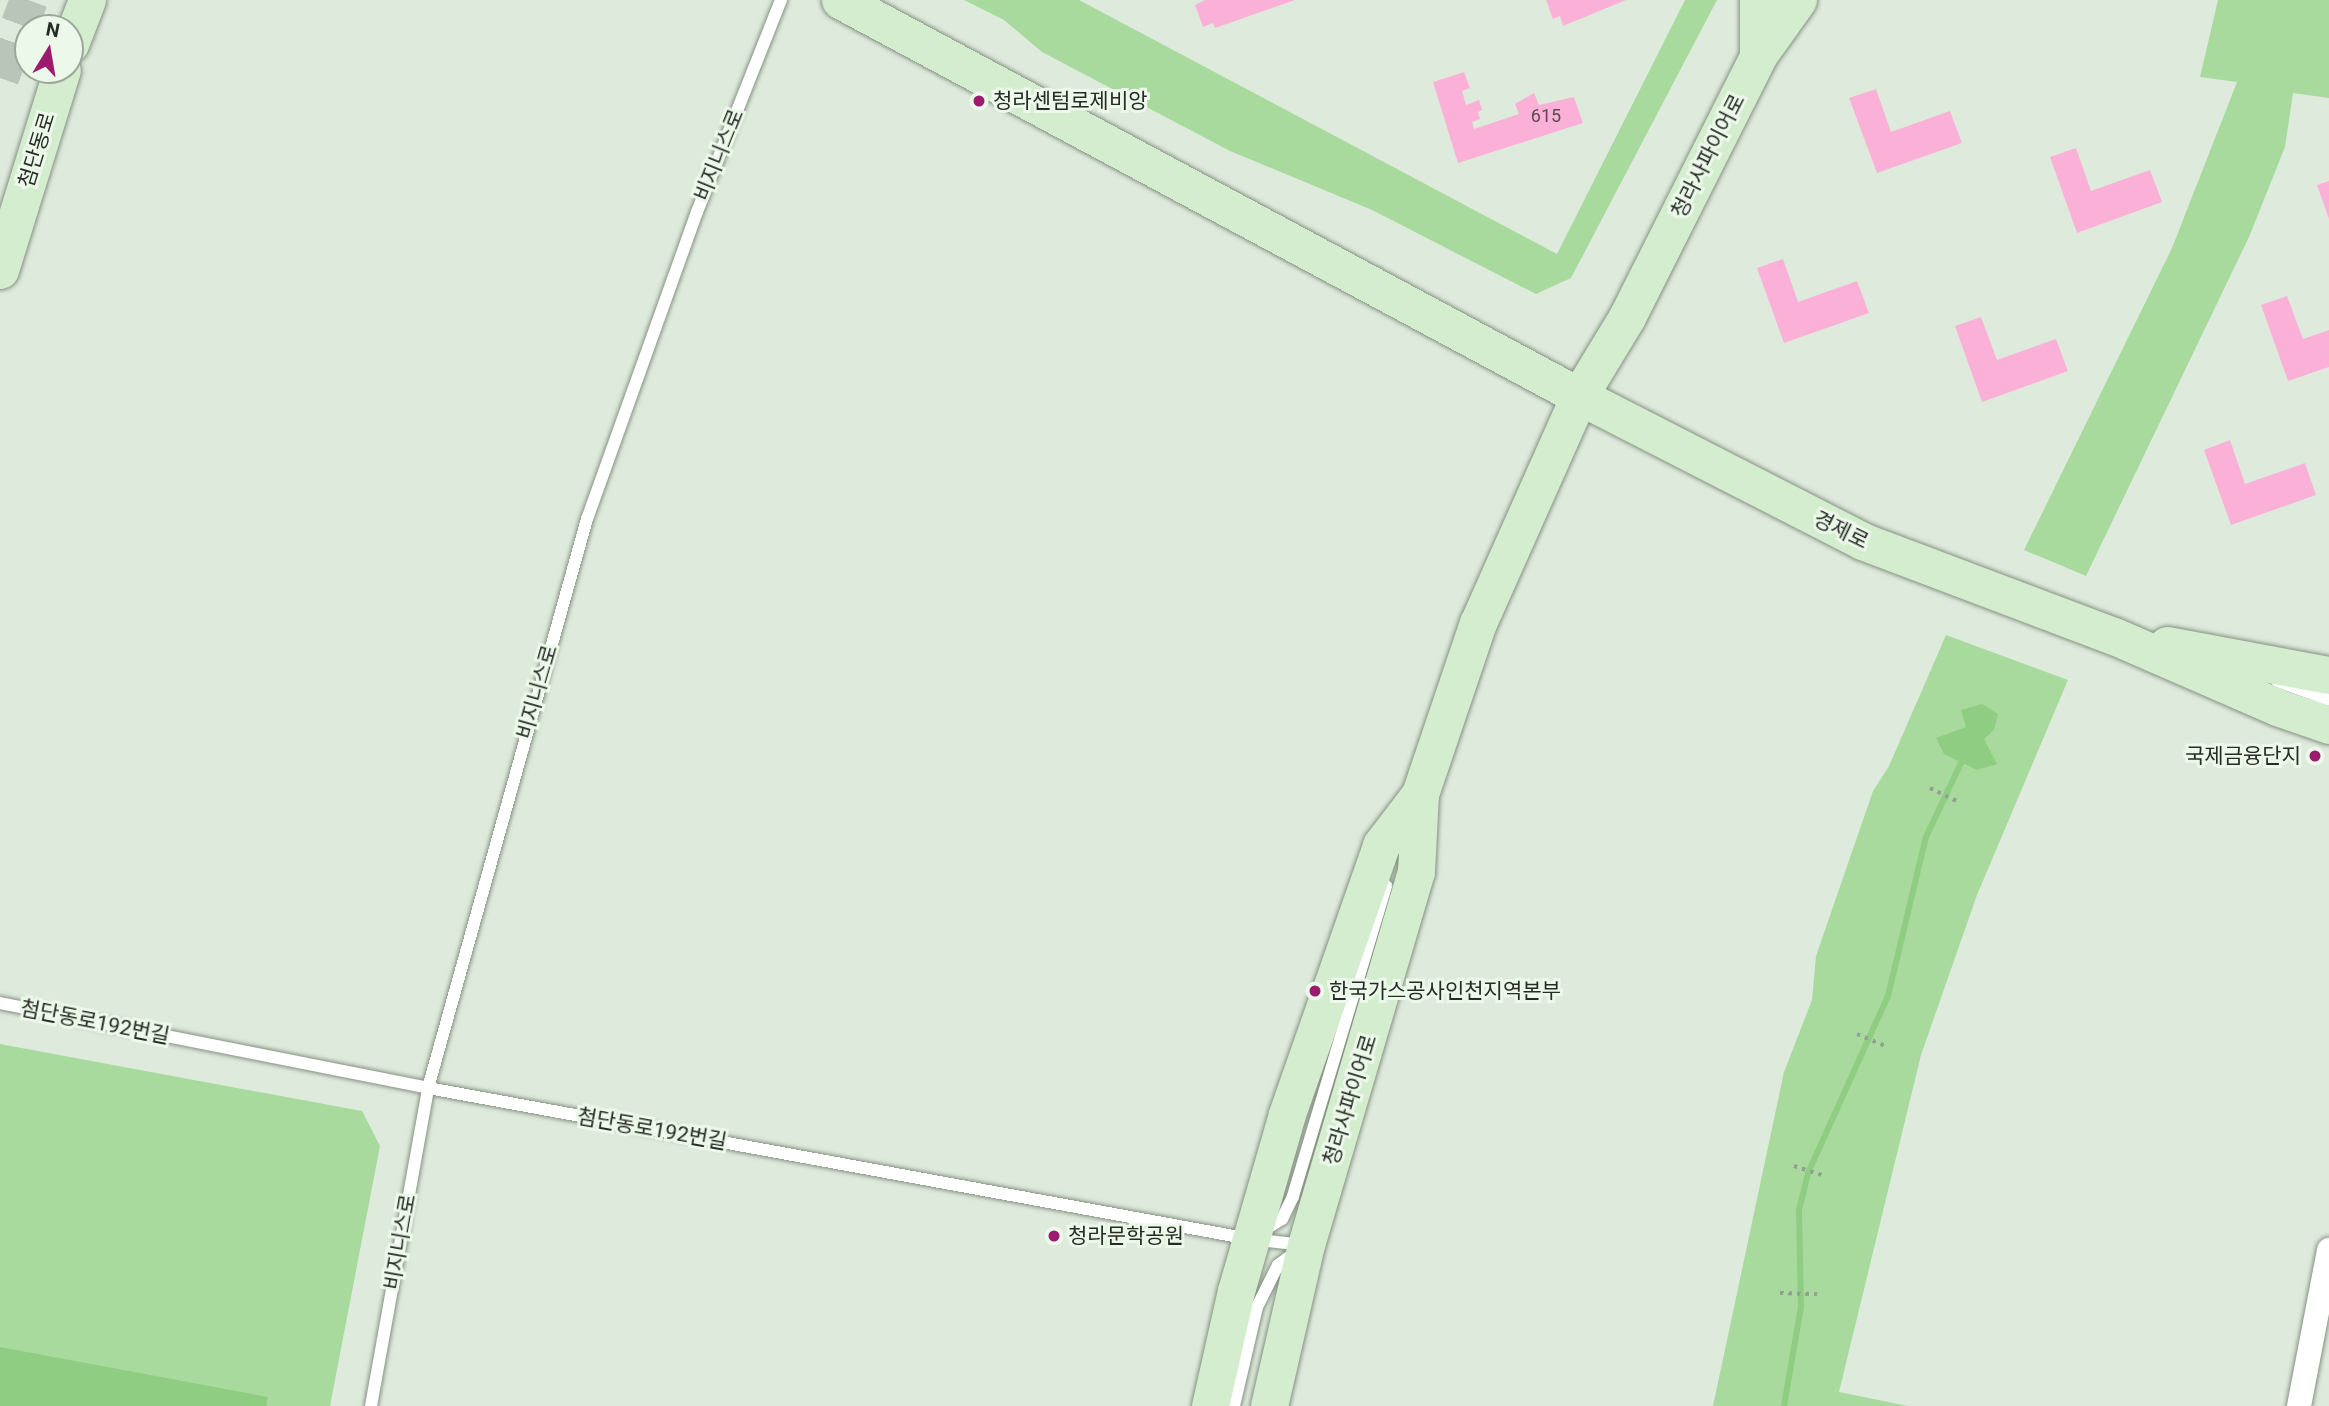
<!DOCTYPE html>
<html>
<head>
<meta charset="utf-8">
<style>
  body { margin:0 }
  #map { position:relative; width:2329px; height:1406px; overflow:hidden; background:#deebdc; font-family:Roboto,"Noto Sans KR",sans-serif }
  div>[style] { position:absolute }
  .green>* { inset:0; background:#a8da9e }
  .water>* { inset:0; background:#8fcd82 }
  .stream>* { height:6px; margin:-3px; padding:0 3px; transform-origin:3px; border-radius:3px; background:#8fcd82 }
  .building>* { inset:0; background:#fbb1d7 }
  .highway-tunnel>* { height:38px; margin-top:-19px; transform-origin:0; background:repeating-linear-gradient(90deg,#b9c5b8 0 38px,transparent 0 57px) }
  .path>* { height:3.5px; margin-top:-1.75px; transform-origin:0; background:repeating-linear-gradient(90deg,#949e93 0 3.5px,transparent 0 8.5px) }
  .roads { filter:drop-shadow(0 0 2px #869183) drop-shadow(0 0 2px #869183) }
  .lane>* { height:12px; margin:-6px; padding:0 6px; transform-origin:6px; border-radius:6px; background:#fff }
  .street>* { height:24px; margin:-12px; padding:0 12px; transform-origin:12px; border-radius:12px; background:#fff }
  .secondary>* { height:37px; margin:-18.5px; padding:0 18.5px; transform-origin:18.5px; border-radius:18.5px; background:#d3edce }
  .dots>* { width:19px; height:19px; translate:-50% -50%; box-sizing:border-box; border:4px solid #ecf8e9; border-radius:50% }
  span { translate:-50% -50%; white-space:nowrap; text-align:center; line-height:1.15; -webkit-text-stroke:6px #ecf8e9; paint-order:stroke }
  .number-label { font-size:18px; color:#5c4c52 }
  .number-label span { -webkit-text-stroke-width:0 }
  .poi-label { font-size:21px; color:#272b26 }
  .left { translate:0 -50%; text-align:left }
  .right { translate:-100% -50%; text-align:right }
  .street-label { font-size:21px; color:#272b26 }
  .north { position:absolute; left:14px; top:14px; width:70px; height:70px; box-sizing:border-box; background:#ecf8e9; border:2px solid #9da69b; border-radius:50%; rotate:11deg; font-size:19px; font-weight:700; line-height:28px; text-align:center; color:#272b26 }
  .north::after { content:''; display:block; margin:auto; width:24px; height:32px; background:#9d1b6e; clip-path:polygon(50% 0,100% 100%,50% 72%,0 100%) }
</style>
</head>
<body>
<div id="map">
  <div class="green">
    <div style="clip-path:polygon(964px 0,1079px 0,1557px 254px,1685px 0,1717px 0,1571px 278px,1536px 294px,1372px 210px,1230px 151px,1042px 52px,1004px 20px)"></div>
    <div style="clip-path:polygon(2218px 0,2329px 0,2329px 98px,2293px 93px,2285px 147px,2249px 237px,2086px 576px,2024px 550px,2172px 248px,2237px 82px,2200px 77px)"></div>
    <div style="clip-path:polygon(1946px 635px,2068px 680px,1977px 895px,1921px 1055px,1839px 1392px,1908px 1406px,1713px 1406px,1784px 1072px,1812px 1000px,1816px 956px,1873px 791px,1889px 766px)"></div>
    <div style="clip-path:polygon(0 1044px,362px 1111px,380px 1146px,330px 1406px,0 1406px)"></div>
  </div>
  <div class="water">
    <div style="clip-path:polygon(1982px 704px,1998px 714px,1994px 730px,1984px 739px,1997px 764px,1977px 770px,1944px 754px,1936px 738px,1966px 727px,1961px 710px)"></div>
    <div style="clip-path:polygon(0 1347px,268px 1397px,266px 1406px,0 1406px)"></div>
  </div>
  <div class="stream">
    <div style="left:1784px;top:1406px;width:100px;rotate:-80.3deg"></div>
    <div style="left:1801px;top:1307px;width:97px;rotate:-91.2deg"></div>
    <div style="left:1799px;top:1210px;width:38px;rotate:-76deg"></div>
    <div style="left:1808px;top:1173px;width:194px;rotate:-65.7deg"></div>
    <div style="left:1888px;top:996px;width:163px;rotate:-76.6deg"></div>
    <div style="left:1926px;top:837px;width:82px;rotate:-64.7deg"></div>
  </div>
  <div class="building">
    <div style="clip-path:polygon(1205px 0,1295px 0,1215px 28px,1213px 23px,1203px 27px,1195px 5px)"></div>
    <div style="clip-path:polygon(1546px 0,1626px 0,1563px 26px,1560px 16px,1553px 19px)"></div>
    <div style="clip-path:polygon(1464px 72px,1470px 88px,1462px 91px,1466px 105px,1479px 100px,1482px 110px,1478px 112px,1480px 119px,1472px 122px,1474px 129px,1519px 114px,1515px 104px,1534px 93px,1539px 105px,1574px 97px,1583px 123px,1458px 163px,1433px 82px)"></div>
    <div style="clip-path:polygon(1876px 89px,1891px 132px,1950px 111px,1962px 143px,1877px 173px,1849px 98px)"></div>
    <div style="clip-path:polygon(2076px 148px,2091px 191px,2150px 170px,2162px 202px,2077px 233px,2050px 157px)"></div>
    <div style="clip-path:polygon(2329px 181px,2329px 219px,2317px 185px)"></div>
    <div style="clip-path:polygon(1783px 259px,1798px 302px,1857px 281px,1869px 313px,1784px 343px,1757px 268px)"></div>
    <div style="clip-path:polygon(2287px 296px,2303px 339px,2329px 330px,2329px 367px,2288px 381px,2261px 305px)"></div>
    <div style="clip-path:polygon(1981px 317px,1997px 360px,2056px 339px,2068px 371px,1982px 402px,1955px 326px)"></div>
    <div style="clip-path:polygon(2230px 440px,2245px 484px,2305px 463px,2316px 495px,2231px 525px,2204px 450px)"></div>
  </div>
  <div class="highway-tunnel">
    <div style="left:0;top:78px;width:83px;rotate:-69.6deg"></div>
  </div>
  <div class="path">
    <div style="left:1930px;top:788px;width:34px;rotate:26deg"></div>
    <div style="left:1857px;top:1034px;width:30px;rotate:23deg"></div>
    <div style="left:1794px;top:1166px;width:29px;rotate:18deg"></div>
    <div style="left:1780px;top:1293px;width:38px;rotate:2deg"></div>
  </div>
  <div class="roads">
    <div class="lane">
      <div style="left:2277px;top:681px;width:55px;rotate:20.1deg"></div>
      <div style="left:0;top:1003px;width:436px;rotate:11.2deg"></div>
      <div style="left:428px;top:1088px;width:836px;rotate:10.41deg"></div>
      <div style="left:1250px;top:1239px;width:54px;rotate:6.3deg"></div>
      <div style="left:1261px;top:1232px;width:25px;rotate:-32deg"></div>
      <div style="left:1282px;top:1219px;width:25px;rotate:-64deg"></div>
      <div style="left:1293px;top:1196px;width:324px;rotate:-73.3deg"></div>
      <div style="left:371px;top:1406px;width:323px;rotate:-79.8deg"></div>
      <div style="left:428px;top:1088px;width:591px;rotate:-74.39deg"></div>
      <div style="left:587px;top:519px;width:326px;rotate:-70.3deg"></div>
      <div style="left:697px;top:212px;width:228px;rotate:-68.4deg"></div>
      <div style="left:1234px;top:1406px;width:102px;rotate:-76.9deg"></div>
      <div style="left:1257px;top:1307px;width:47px;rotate:-63.4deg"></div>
      <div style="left:1278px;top:1265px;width:24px;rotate:-36deg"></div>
    </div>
    <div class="street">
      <div style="left:2299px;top:1406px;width:159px;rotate:-79.1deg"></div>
    </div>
    <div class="secondary">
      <div style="left:840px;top:0;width:838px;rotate:28.19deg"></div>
      <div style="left:1579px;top:396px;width:318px;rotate:27.1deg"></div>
      <div style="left:1862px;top:541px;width:269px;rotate:20.7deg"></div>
      <div style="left:2114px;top:636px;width:178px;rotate:23.5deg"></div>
      <div style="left:2277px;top:707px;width:55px;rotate:19.1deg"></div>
      <div style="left:70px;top:44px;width:47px;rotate:-68.9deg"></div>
      <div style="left:1758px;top:56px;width:56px;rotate:-90deg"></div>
      <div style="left:0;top:270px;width:209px;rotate:-72.8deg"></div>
      <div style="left:2167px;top:645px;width:165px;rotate:10.5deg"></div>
      <div style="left:1210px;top:1406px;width:118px;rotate:-77.3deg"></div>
      <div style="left:1236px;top:1291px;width:184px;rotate:-73.9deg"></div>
      <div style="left:1287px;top:1114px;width:285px;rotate:-70.7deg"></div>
      <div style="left:1381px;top:845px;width:64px;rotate:-52.6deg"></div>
      <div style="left:1420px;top:794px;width:181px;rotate:-71.3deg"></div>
      <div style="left:1478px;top:623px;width:248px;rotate:-66deg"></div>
      <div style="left:1579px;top:396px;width:92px;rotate:-58.7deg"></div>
      <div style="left:1627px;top:317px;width:292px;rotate:-63.3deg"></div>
      <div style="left:1758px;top:56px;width:69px;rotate:-54.5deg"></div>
      <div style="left:1269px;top:1406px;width:165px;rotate:-77.1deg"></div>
      <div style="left:1306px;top:1245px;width:389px;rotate:-73.6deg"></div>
      <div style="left:1416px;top:872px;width:78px;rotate:-87.1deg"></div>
    </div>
  </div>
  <div class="dots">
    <div style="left:979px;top:101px;background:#9d1b6e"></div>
    <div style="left:2315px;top:756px;background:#9d1b6e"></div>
    <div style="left:1315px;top:991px;background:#9d1b6e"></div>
    <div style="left:1054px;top:1236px;background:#9d1b6e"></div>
  </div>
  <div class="number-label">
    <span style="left:1546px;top:116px">615</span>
  </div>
  <div class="poi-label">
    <span class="left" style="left:993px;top:101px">청라센텀로제비앙</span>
    <span class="right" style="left:2301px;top:756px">국제금융단지</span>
    <span class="left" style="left:1329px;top:991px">한국가스공사인천지역본부</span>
    <span class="left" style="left:1068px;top:1236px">청라문학공원</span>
  </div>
  <div class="street-label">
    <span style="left:37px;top:150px;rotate:-73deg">첨단동로</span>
    <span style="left:719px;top:155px;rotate:-68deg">비지니스로</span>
    <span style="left:1708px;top:156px;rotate:-63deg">청라사파이어로</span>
    <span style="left:1841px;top:530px;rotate:26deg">경제로</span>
    <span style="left:537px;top:692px;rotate:-74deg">비지니스로</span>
    <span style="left:95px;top:1022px;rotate:11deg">첨단동로192번길</span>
    <span style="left:1350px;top:1100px;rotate:-73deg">청라사파이어로</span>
    <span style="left:652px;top:1129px;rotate:10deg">첨단동로192번길</span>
    <span style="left:400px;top:1242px;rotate:-80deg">비지니스로</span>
  </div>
  <div class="north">N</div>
</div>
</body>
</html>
